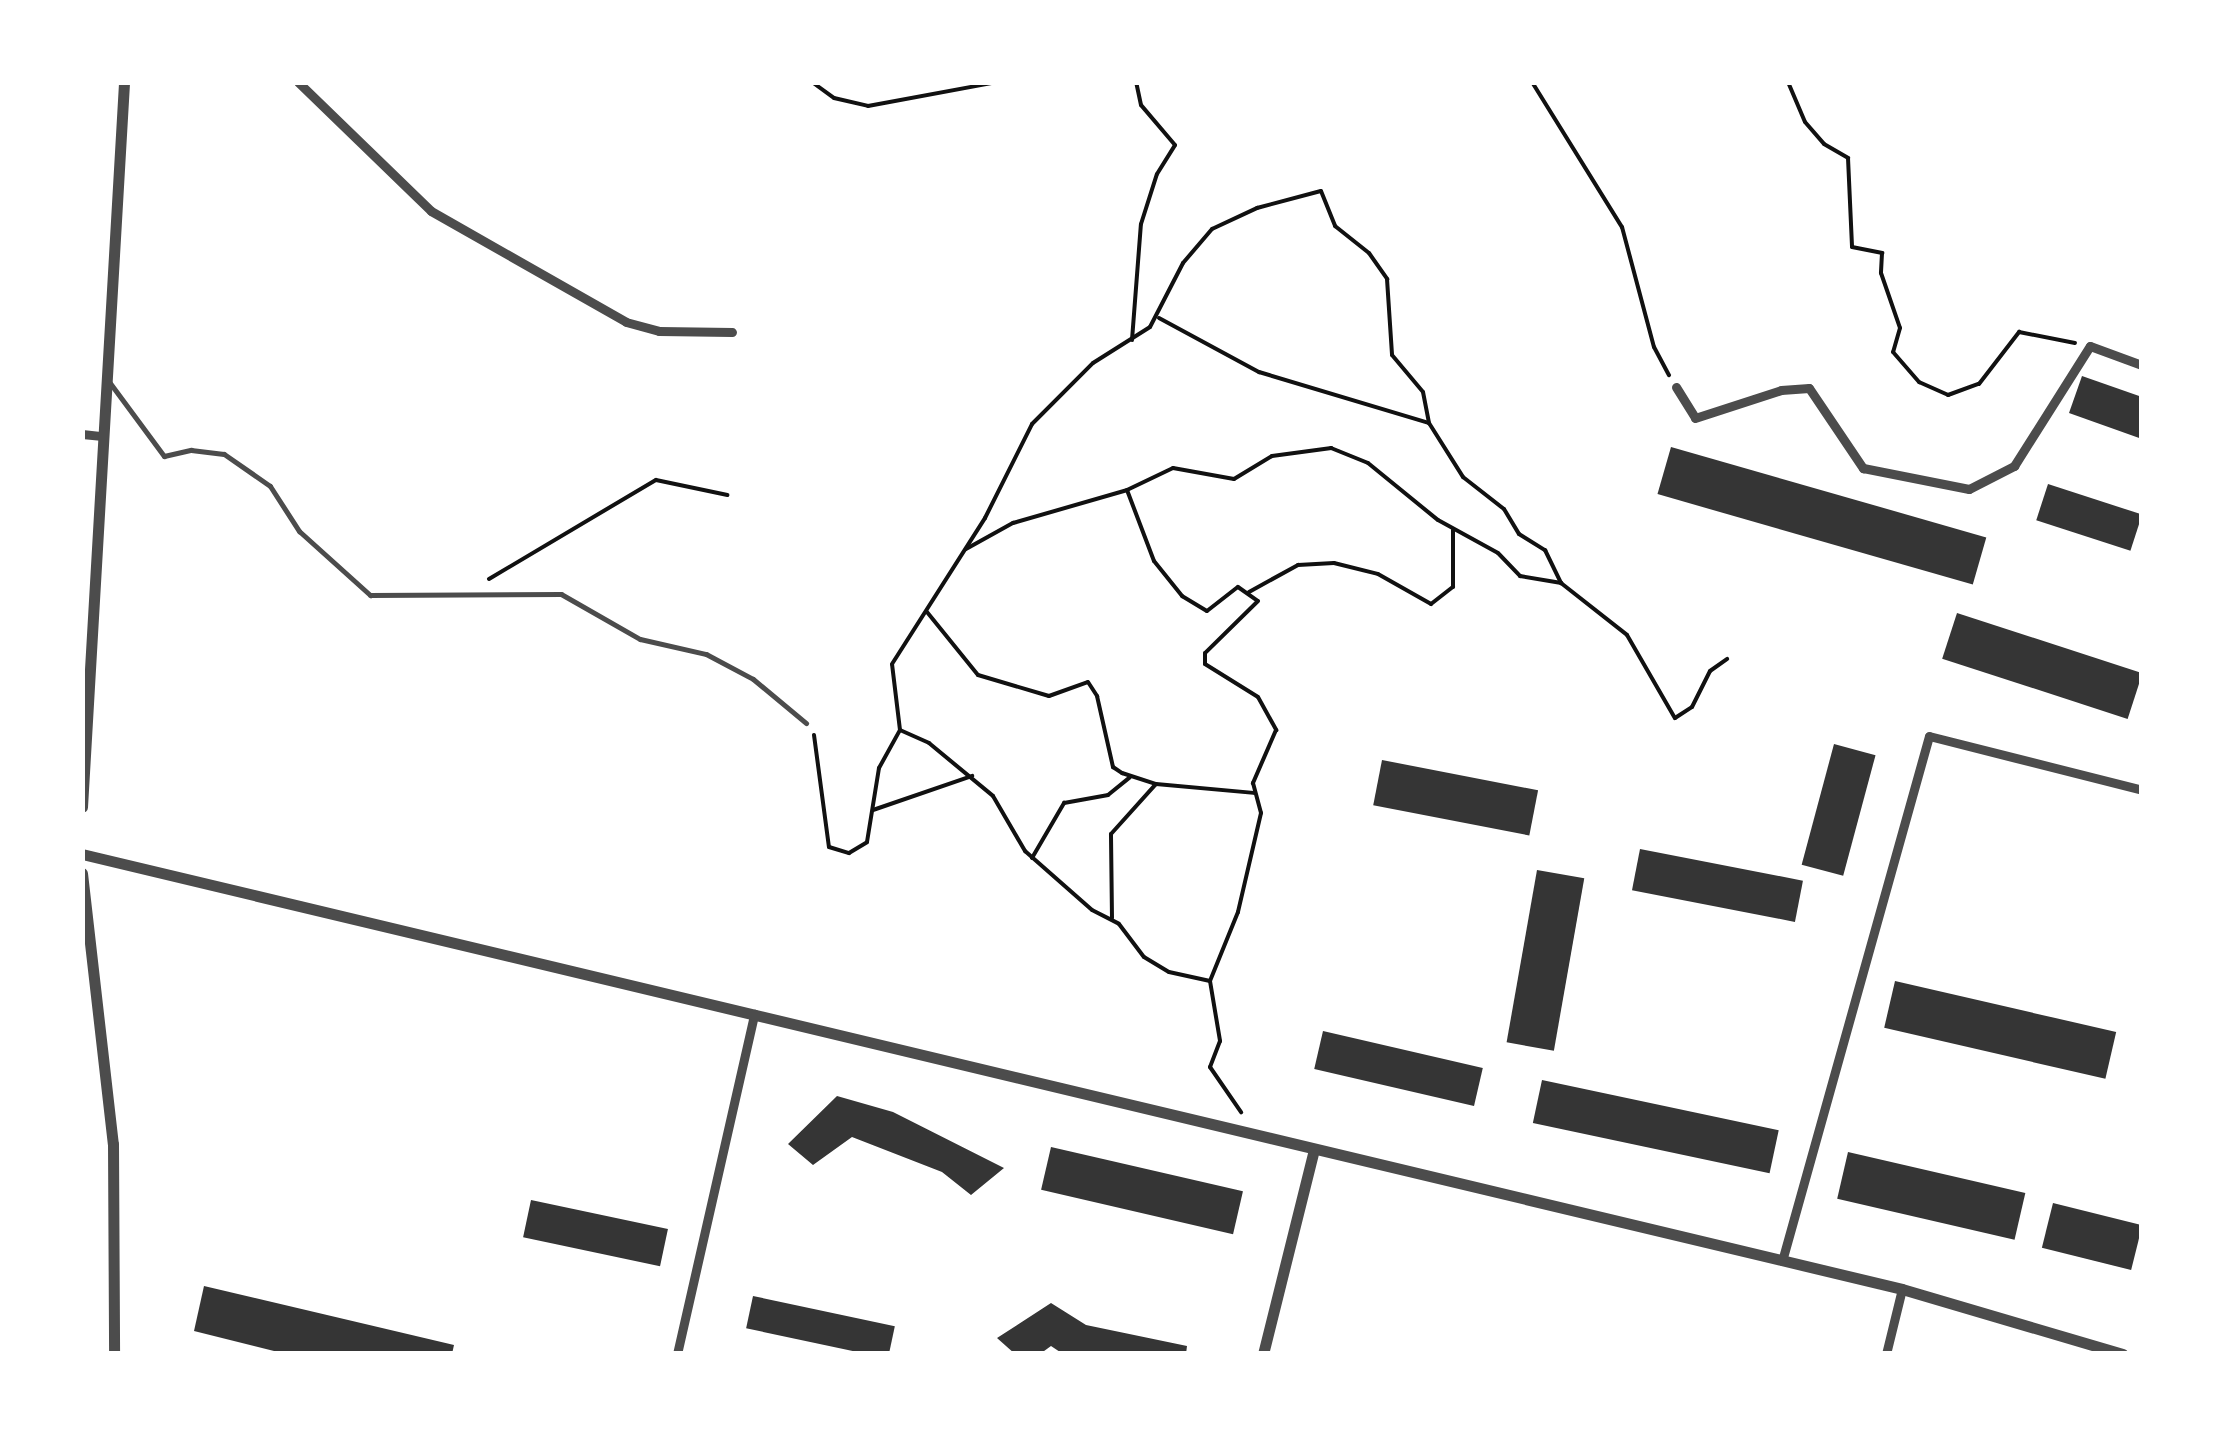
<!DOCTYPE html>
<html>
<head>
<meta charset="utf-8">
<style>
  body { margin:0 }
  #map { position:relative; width:2224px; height:1436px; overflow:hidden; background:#fff; font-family:Ubuntu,sans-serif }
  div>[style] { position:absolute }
  .building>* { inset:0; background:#353535; transform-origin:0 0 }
  .path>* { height:4px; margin:-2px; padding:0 2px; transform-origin:2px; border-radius:2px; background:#111 }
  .service>* { height:5px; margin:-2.5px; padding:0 2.5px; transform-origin:2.5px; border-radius:2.5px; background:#4c4c4c }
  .minor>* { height:9px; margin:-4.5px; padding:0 4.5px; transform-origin:4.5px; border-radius:4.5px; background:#4c4c4c }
  .tertiary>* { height:11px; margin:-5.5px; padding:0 5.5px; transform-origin:5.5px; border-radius:5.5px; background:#4c4c4c }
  span { translate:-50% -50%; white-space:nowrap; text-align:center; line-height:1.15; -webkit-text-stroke:10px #fff; paint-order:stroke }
  .frame { position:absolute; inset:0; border:85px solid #fff; pointer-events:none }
</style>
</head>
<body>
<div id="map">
  <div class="building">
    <div style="clip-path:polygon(2082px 376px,2142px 397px,2142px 439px,2069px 413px)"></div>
    <div style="left:1671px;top:447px;width:328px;height:49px;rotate:16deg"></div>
    <div style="left:2048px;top:484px;width:99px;height:38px;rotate:18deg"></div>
    <div style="left:1957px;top:613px;width:195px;height:48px;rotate:18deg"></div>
    <div style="left:1834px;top:744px;width:43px;height:125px;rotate:15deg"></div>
    <div style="left:1382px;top:760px;width:159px;height:46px;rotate:11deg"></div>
    <div style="left:1640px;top:849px;width:166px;height:42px;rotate:11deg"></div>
    <div style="left:1537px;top:870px;width:48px;height:175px;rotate:10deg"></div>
    <div style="left:1895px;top:981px;width:227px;height:48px;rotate:13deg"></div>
    <div style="left:1323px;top:1031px;width:164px;height:39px;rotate:13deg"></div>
    <div style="left:1542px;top:1080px;width:242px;height:44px;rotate:12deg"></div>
    <div style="clip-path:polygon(837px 1096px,893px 1112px,1004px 1168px,971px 1195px,942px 1172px,852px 1137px,813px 1165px,788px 1144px)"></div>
    <div style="left:1051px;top:1147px;width:197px;height:44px;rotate:13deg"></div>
    <div style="left:1848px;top:1152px;width:182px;height:48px;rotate:13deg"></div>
    <div style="left:531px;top:1200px;width:140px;height:38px;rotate:12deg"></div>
    <div style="left:2053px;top:1203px;width:92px;height:46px;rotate:14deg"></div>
    <div style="clip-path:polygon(204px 1286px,454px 1345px,452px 1354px,286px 1354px,194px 1331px)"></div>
    <div style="left:753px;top:1296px;width:145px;height:33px;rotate:12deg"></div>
    <div style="clip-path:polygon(1051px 1303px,1086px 1325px,1187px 1346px,1186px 1354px,1063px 1354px,1051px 1346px,1040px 1354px,1015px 1354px,997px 1338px)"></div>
  </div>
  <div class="path">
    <div style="left:812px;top:82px;width:27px;rotate:36deg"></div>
    <div style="left:834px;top:98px;width:35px;rotate:13deg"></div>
    <div style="left:868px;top:106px;width:131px;rotate:-10.5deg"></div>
    <div style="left:1532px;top:82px;width:171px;rotate:58.2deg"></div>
    <div style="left:1622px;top:227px;width:124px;rotate:75.1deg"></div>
    <div style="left:1654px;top:347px;width:32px;rotate:62deg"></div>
    <div style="left:1788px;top:82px;width:43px;rotate:67deg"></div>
    <div style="left:1805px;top:122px;width:29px;rotate:49deg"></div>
    <div style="left:1824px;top:144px;width:28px;rotate:30deg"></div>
    <div style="left:1848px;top:158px;width:89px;rotate:87.4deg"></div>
    <div style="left:1852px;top:247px;width:31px;rotate:11deg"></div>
    <div style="left:1882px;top:253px;width:20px;rotate:93deg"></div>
    <div style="left:1881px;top:273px;width:58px;rotate:70.9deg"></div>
    <div style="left:1900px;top:328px;width:25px;rotate:106deg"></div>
    <div style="left:1893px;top:352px;width:40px;rotate:49deg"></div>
    <div style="left:1919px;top:382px;width:32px;rotate:24deg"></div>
    <div style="left:1948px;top:395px;width:33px;rotate:-20deg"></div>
    <div style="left:1979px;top:384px;width:66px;rotate:-52.4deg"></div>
    <div style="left:2019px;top:332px;width:57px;rotate:11.1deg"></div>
    <div style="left:1159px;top:318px;width:114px;rotate:28.4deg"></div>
    <div style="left:1259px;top:372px;width:177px;rotate:16.7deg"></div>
    <div style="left:1132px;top:340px;width:116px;rotate:-85.6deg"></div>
    <div style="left:1141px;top:224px;width:52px;rotate:-72.3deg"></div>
    <div style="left:1157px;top:174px;width:34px;rotate:-58deg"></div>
    <div style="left:1175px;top:145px;width:52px;rotate:-130.4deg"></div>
    <div style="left:1141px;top:105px;width:24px;rotate:-102deg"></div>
    <div style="left:1127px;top:490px;width:76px;rotate:69.2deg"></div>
    <div style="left:1154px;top:561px;width:45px;rotate:51.3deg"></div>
    <div style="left:1182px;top:596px;width:29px;rotate:31deg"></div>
    <div style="left:1207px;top:611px;width:39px;rotate:-38deg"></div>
    <div style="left:1238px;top:587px;width:24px;rotate:35deg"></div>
    <div style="left:1258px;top:601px;width:74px;rotate:135.5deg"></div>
    <div style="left:1205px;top:653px;width:11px;rotate:90deg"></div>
    <div style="left:1205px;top:664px;width:62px;rotate:31.9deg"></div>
    <div style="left:1258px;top:697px;width:38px;rotate:61deg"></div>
    <div style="left:1276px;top:730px;width:58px;rotate:113.5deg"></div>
    <div style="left:1253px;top:783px;width:31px;rotate:75deg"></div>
    <div style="left:1261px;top:813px;width:102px;rotate:103.1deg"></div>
    <div style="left:1238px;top:912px;width:74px;rotate:112.1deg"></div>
    <div style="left:1210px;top:981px;width:61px;rotate:80.5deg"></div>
    <div style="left:1220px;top:1041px;width:28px;rotate:111deg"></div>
    <div style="left:1210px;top:1067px;width:55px;rotate:55.4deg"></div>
    <div style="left:966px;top:549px;width:54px;rotate:-29deg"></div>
    <div style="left:1013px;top:523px;width:119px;rotate:-16.1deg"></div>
    <div style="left:1127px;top:490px;width:51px;rotate:-25.6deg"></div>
    <div style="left:1173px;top:468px;width:62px;rotate:10.2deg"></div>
    <div style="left:1234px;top:479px;width:44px;rotate:-31.2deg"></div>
    <div style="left:1272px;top:456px;width:60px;rotate:-7.7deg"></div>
    <div style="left:1331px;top:448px;width:40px;rotate:22deg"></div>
    <div style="left:1368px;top:463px;width:90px;rotate:39.2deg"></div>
    <div style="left:1438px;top:520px;width:68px;rotate:28.8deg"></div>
    <div style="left:1498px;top:553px;width:32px;rotate:46deg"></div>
    <div style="left:1520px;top:576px;width:42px;rotate:9.7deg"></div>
    <div style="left:489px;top:579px;width:194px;rotate:-30.7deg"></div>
    <div style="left:656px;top:480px;width:73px;rotate:11.9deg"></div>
    <div style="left:1249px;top:592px;width:56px;rotate:-28.9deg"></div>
    <div style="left:1298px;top:565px;width:36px;rotate:-3deg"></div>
    <div style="left:1334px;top:563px;width:45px;rotate:14deg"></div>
    <div style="left:1378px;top:574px;width:61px;rotate:29.5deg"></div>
    <div style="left:1431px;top:604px;width:28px;rotate:-38deg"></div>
    <div style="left:1453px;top:587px;width:57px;rotate:-90deg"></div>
    <div style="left:927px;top:612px;width:81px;rotate:51deg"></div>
    <div style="left:978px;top:675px;width:74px;rotate:16.5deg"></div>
    <div style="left:1049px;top:696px;width:41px;rotate:-19.7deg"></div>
    <div style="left:1088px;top:682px;width:17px;rotate:57deg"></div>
    <div style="left:1097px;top:696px;width:73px;rotate:77.3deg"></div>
    <div style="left:1113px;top:767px;width:11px;rotate:34deg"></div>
    <div style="left:1122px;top:773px;width:36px;rotate:18deg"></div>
    <div style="left:1156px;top:784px;width:98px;rotate:5.2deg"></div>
    <div style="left:900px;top:730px;width:32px;rotate:24deg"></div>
    <div style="left:929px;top:743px;width:83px;rotate:39.6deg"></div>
    <div style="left:993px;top:796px;width:64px;rotate:59.8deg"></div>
    <div style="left:1025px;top:851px;width:89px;rotate:41.4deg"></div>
    <div style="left:1092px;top:910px;width:30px;rotate:27deg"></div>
    <div style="left:1119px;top:924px;width:41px;rotate:52.9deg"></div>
    <div style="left:1144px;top:957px;width:29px;rotate:31deg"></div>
    <div style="left:1169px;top:972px;width:42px;rotate:12.4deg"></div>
    <div style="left:814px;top:735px;width:113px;rotate:82.4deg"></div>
    <div style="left:829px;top:847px;width:21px;rotate:17deg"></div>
    <div style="left:849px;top:853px;width:21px;rotate:-31deg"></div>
    <div style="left:867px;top:842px;width:75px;rotate:-80.8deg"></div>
    <div style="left:879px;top:768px;width:43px;rotate:-61.1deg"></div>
    <div style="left:900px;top:730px;width:66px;rotate:-96.9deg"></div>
    <div style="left:892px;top:664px;width:173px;rotate:-57.5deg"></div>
    <div style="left:985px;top:518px;width:105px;rotate:-63.4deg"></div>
    <div style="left:1032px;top:424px;width:86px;rotate:-45deg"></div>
    <div style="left:1093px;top:363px;width:67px;rotate:-32.3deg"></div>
    <div style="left:1150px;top:327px;width:72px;rotate:-62.7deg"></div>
    <div style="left:1183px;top:263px;width:45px;rotate:-49.5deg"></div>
    <div style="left:1212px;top:229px;width:50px;rotate:-25deg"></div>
    <div style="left:1257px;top:208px;width:66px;rotate:-14.9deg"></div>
    <div style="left:1321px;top:191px;width:38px;rotate:68deg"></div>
    <div style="left:1335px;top:226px;width:43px;rotate:38.5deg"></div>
    <div style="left:1369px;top:253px;width:32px;rotate:55deg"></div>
    <div style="left:1387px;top:279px;width:76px;rotate:86.2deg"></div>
    <div style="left:1392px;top:355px;width:48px;rotate:50deg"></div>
    <div style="left:1423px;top:392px;width:32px;rotate:79deg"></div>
    <div style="left:1429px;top:423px;width:64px;rotate:57.8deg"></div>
    <div style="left:1463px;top:477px;width:52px;rotate:38deg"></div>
    <div style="left:1504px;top:509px;width:29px;rotate:59deg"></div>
    <div style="left:1519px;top:534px;width:31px;rotate:32deg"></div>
    <div style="left:1545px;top:550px;width:37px;rotate:64deg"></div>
    <div style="left:1561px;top:583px;width:84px;rotate:38.2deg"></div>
    <div style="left:1627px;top:635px;width:96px;rotate:60deg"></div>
    <div style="left:1675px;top:718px;width:20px;rotate:-33deg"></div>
    <div style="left:1692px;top:707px;width:40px;rotate:-63.4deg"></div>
    <div style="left:1710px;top:671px;width:21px;rotate:-35deg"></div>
    <div style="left:873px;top:810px;width:105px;rotate:-19deg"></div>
    <div style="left:1032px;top:858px;width:64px;rotate:-59.8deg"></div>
    <div style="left:1064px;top:803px;width:45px;rotate:-10.3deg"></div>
    <div style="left:1108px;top:795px;width:28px;rotate:-39deg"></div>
    <div style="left:1112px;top:918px;width:84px;rotate:-90.7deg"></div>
    <div style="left:1111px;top:834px;width:67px;rotate:-48deg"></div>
  </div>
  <div class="service">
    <div style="left:110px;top:383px;width:91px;rotate:53.5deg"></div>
    <div style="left:164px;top:456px;width:28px;rotate:-13deg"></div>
    <div style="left:191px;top:450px;width:33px;rotate:7deg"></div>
    <div style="left:224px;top:454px;width:56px;rotate:34.8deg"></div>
    <div style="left:270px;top:486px;width:54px;rotate:57.2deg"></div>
    <div style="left:299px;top:531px;width:96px;rotate:42deg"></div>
    <div style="left:370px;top:595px;width:191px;rotate:-0.3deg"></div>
    <div style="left:561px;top:594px;width:91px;rotate:29.7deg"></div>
    <div style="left:640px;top:639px;width:68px;rotate:12.8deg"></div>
    <div style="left:706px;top:654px;width:53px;rotate:28deg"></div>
    <div style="left:753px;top:679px;width:69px;rotate:39.7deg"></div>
  </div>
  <div class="minor">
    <div style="left:298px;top:82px;width:185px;rotate:44.1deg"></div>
    <div style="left:431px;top:211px;width:224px;rotate:29.6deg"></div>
    <div style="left:626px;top:322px;width:34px;rotate:15deg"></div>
    <div style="left:659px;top:331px;width:73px;rotate:0.8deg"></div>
    <div style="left:1676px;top:387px;width:36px;rotate:58deg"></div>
    <div style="left:1695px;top:418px;width:90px;rotate:-18deg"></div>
    <div style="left:1781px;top:390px;width:28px;rotate:-4deg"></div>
    <div style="left:1809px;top:388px;width:97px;rotate:56deg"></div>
    <div style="left:1863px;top:468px;width:108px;rotate:11.2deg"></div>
    <div style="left:1969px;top:489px;width:51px;rotate:-27.1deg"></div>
    <div style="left:2014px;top:466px;width:142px;rotate:-57.7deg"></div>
    <div style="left:2090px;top:346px;width:55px;rotate:20.1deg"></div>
    <div style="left:82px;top:434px;width:18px;rotate:6deg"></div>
    <div style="left:1782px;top:1261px;width:545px;rotate:-74.36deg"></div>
    <div style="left:1929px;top:736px;width:220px;rotate:14.2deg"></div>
    <div style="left:677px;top:1354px;width:349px;rotate:-77.2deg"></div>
    <div style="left:1886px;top:1354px;width:67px;rotate:-76.2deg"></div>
  </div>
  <div class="tertiary">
    <div style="left:82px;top:807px;width:726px;rotate:-86.68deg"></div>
    <div style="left:82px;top:854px;width:1871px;rotate:13.44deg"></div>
    <div style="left:1902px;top:1289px;width:230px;rotate:16.4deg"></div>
    <div style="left:82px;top:873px;width:273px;rotate:83.5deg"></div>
    <div style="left:113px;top:1144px;width:210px;rotate:89.7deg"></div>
    <div style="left:1263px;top:1354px;width:211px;rotate:-76deg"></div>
  </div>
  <div class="frame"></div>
</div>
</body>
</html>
